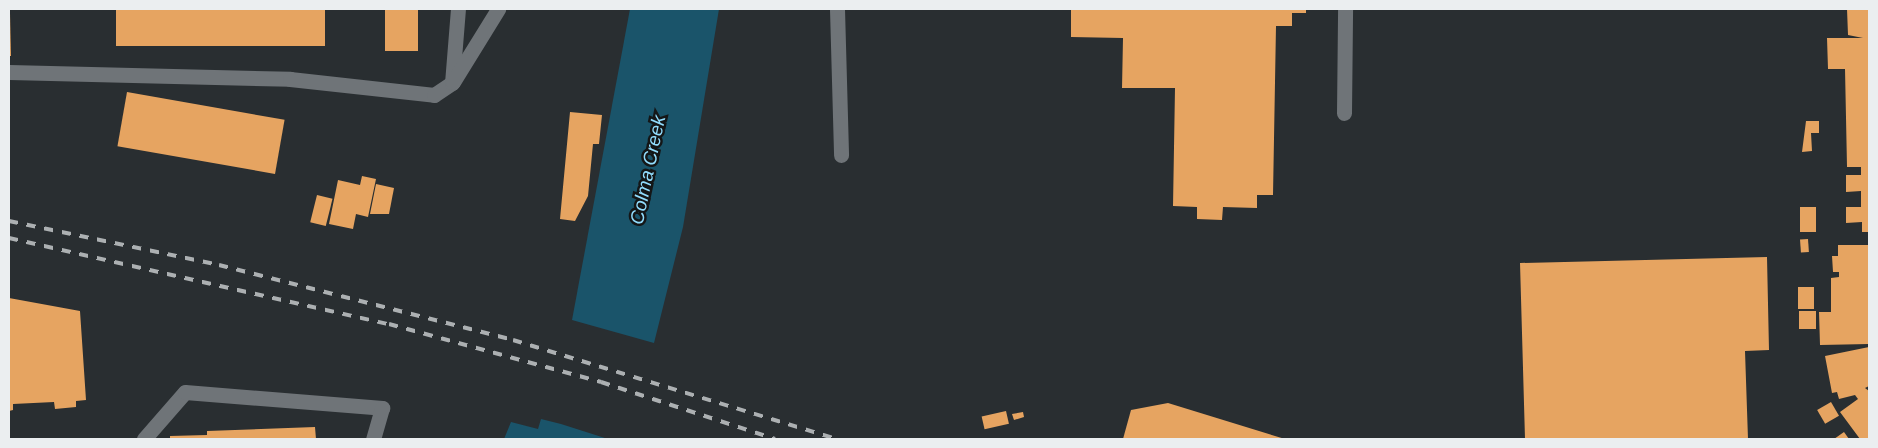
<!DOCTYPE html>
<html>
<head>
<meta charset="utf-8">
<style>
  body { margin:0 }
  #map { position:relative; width:1878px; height:448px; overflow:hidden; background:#292e31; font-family:Arial,sans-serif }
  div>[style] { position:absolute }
  .water>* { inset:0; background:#1a546a }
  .building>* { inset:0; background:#e6a461; transform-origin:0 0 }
  .service>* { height:15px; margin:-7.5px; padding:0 7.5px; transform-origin:7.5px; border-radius:7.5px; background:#6f7478 }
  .rail>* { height:4px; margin-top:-2px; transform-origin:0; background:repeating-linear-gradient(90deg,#acb0b2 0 9px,transparent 0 18px) }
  span { translate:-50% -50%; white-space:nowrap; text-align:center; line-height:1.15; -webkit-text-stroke:5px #141617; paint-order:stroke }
  .water-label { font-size:19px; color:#91dcfd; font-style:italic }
  .frame { position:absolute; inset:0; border:10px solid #ebeef0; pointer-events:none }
</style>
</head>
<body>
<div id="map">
  <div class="water">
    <div style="clip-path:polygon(630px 9px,719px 9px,683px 227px,654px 343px,572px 320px)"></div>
    <div style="clip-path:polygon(541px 419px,561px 424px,608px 439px,504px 439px,511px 422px,538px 429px)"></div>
  </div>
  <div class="building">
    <div style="left:116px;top:9px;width:209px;height:37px"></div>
    <div style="left:385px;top:9px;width:33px;height:42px"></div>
    <div style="clip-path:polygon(1071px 9px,1306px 9px,1306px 13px,1292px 13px,1292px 26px,1276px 26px,1273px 195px,1257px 195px,1257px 208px,1223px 207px,1222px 220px,1197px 219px,1197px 207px,1173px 206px,1175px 88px,1122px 88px,1123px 38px,1071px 37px)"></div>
    <div style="clip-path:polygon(1847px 9px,1869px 9px,1869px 232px,1862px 232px,1862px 222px,1846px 223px,1846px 207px,1861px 207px,1861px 191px,1846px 192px,1846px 175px,1861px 175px,1861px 167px,1847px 167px,1845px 69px,1828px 69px,1827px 38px,1863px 38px,1848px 35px)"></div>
    <div style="clip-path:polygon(9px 13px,10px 13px,11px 56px,9px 56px)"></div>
    <div style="left:127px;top:92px;width:160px;height:55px;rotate:10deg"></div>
    <div style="clip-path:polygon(570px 112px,602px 115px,599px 144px,593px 144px,588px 196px,575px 221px,560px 219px)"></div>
    <div style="clip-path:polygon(1806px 121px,1819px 121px,1819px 133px,1811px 133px,1812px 151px,1802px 152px)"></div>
    <div style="clip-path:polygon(362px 176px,376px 179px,368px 217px,356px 214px,353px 229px,329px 224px,338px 180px,360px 185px)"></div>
    <div style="clip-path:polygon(376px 184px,394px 188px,389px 214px,370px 214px)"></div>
    <div style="left:317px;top:195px;width:16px;height:28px;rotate:14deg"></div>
    <div style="left:1816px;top:207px;width:25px;height:16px;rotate:90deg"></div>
    <div style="left:1808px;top:239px;width:13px;height:8px;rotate:86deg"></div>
    <div style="clip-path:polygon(1838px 245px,1869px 245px,1869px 344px,1820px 345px,1819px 312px,1831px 312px,1831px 278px,1839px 277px,1839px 272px,1833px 272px,1832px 256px,1838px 256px)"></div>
    <div style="clip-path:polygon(1767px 257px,1769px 350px,1745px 351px,1748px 439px,1525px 439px,1520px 263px)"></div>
    <div style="left:1798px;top:287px;width:16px;height:22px"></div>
    <div style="clip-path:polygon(9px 298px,80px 311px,86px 400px,76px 401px,76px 407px,55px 409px,54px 402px,13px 404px,13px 410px,9px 411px)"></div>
    <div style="left:1799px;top:311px;width:17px;height:18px"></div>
    <div style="clip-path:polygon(1869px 347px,1869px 386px,1865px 388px,1869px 391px,1869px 438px,1860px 439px,1840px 412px,1858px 399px,1855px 395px,1839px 399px,1837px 392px,1832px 393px,1825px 356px)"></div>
    <div style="left:1831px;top:402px;width:16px;height:16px;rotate:60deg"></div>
    <div style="clip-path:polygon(1168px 403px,1285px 439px,1123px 439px,1131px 410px)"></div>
    <div style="left:1006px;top:411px;width:13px;height:25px;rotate:77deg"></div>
    <div style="clip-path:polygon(1023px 412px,1024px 417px,1014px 420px,1012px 414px)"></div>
    <div style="clip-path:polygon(315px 427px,316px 439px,170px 439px,170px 436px,207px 435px,207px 431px)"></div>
    <div style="clip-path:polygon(1844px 432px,1849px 439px,1834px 439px)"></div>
  </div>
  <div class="service">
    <div style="left:837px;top:9px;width:146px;rotate:88.4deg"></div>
    <div style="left:9px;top:72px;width:281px;rotate:1.4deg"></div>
    <div style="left:290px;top:79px;width:145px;rotate:6.3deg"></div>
    <div style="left:434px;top:95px;width:22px;rotate:-34deg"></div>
    <div style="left:452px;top:83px;width:74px;rotate:-85.4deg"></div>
    <div style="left:453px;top:82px;width:86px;rotate:-58.3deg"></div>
    <div style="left:1344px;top:113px;width:104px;rotate:-89.4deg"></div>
    <div style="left:144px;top:439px;width:62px;rotate:-48.9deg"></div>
    <div style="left:185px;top:392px;width:198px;rotate:4.6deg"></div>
    <div style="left:382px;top:408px;width:32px;rotate:106deg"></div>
  </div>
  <div class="rail">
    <div style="left:9px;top:221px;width:215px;rotate:11.8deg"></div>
    <div style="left:219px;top:265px;width:303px;rotate:14.3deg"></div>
    <div style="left:513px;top:340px;width:338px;rotate:17deg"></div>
    <div style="left:9px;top:238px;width:390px;rotate:12.8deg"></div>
    <div style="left:389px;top:324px;width:220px;rotate:15.3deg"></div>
    <div style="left:601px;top:382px;width:183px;rotate:18.1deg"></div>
  </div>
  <div class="water-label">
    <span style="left:648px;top:170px;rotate:-78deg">Colma Creek</span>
  </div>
  <div class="frame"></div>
</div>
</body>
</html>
